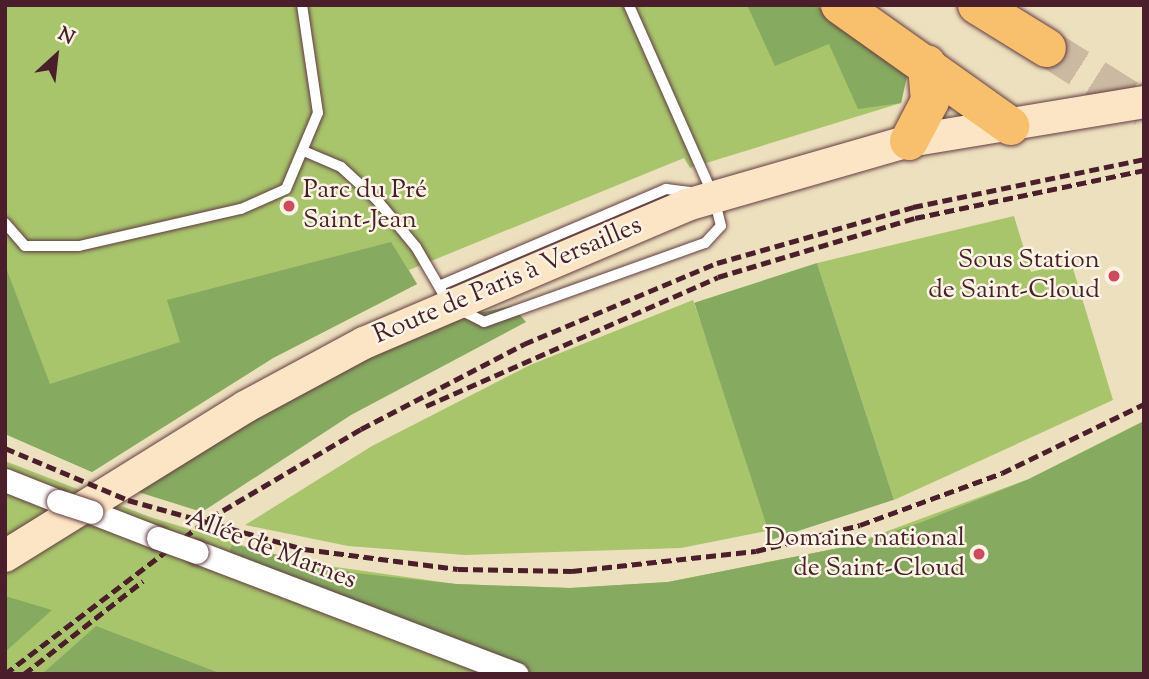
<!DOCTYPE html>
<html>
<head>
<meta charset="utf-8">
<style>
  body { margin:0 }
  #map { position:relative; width:1149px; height:679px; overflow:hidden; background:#ede0be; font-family:"Sorts Mill Goudy",serif }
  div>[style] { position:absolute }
  .green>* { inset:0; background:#a8c56c }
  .forest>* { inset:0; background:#86aa60; transform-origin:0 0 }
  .motorway-tunnel>* { height:38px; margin-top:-19px; transform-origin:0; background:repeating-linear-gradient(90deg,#ccb9a1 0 38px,transparent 0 57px) }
  .roads { filter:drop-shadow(0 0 2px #623c41) drop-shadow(0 0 2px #623c41) }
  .service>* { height:10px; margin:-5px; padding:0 5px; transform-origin:5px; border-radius:5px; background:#fff }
  .minor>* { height:23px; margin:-11.5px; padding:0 11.5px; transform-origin:11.5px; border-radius:11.5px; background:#fff }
  .secondary>* { height:32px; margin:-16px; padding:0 16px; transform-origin:16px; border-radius:16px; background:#fce5c4 }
  .motorway>* { height:38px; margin:-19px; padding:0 19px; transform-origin:19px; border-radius:19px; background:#f8bf6c }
  .rail>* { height:5px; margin-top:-2.5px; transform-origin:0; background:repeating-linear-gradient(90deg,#4a1f2b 0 10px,transparent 0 15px) }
  .bridges { filter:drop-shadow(0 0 2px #623c41) drop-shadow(0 0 2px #623c41) }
  .minor-bridge>* { height:23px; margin:-11.5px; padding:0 11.5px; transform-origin:11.5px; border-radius:11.5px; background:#fff }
  .dots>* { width:19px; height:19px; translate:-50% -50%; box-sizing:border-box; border:4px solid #fcf5e5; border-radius:50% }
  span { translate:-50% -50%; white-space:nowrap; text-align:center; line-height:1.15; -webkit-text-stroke:5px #fcf5e5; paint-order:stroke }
  .poi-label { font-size:26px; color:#4a1f2b }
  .left { translate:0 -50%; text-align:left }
  .right { translate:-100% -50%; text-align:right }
  .street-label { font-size:26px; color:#4a1f2b }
  .frame { position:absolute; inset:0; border:7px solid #4a1f2b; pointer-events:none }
  .north { position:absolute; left:21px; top:21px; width:70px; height:70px; -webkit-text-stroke:5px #fcf5e5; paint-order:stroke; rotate:27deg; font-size:19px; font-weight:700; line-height:28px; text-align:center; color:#4a1f2b }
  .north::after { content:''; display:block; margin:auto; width:24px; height:32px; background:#4a1f2b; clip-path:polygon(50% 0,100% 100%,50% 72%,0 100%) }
</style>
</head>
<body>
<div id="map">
  <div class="green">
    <div style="clip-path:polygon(5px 5px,815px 5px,908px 71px,901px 103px,690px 168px,684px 158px,409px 270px,417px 284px,273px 358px,92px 472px,5px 434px)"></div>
    <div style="clip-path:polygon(1014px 216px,1031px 272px,1071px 262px,1113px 400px,894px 500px,817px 263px)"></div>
    <div style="clip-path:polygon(693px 300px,772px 530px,681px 548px,465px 555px,348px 546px,245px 525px,372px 446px,530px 365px)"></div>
    <div style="clip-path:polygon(1144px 421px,1144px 674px,5px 674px,5px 461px,150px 517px,293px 561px,456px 584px,570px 588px,668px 582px,844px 547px,1029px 479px)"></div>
  </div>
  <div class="forest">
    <div style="clip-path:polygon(747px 5px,815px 5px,908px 71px,901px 103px,858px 109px,829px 44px,775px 66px)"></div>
    <div style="clip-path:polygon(391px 242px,417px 284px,273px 358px,92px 472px,5px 434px,5px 265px,50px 384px,180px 342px,167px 300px)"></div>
    <div style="left:817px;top:263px;width:249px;height:129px;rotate:72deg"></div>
    <div style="clip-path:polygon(512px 306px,526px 322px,351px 415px,202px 512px,135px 491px,300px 388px,440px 321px)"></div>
    <div style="clip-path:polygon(1144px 421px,1144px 674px,523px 674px,228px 559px,232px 544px,355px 573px,456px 584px,570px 588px,668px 582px,844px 547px,922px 522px,1029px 479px)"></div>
    <div style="clip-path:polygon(5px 596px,52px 610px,5px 652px)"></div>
    <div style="clip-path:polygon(96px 626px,222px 674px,42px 674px)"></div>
  </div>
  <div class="motorway-tunnel">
    <div style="left:1047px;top:48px;width:115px;rotate:32.2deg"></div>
  </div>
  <div class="roads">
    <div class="service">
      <div style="left:306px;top:152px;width:38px;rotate:23deg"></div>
      <div style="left:341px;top:167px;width:49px;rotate:42.5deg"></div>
      <div style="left:377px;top:200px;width:61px;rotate:50.3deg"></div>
      <div style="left:416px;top:247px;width:66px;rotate:59.9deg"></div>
      <div style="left:449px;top:304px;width:39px;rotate:27deg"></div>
      <div style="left:484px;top:322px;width:235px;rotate:-19.7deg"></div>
      <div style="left:705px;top:243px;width:23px;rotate:-47deg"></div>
      <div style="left:721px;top:226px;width:32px;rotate:-104deg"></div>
      <div style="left:713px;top:195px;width:208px;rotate:-113.9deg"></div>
      <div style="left:5px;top:223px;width:30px;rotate:49deg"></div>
      <div style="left:25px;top:246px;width:54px"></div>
      <div style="left:79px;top:246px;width:166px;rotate:-12.9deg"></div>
      <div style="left:241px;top:209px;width:49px;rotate:-24deg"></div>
      <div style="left:286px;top:189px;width:82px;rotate:-67.2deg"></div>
      <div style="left:318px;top:113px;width:109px;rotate:-98.4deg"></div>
      <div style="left:441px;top:285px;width:245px;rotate:-23.1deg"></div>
      <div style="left:666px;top:189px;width:26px;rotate:7deg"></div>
    </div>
    <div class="minor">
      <div style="left:5px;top:480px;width:57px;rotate:21.6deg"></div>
      <div style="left:91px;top:512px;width:72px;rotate:21.2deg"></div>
      <div style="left:197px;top:552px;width:342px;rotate:20.9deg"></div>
    </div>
    <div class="secondary">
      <div style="left:5px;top:556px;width:282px;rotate:-31.8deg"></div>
      <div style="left:245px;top:407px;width:135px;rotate:-28.3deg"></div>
      <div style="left:364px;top:343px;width:351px;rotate:-23.1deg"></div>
      <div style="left:687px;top:205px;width:231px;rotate:-16.1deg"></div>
      <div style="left:909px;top:141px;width:238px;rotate:-9.4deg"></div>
    </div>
    <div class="motorway">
      <div style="left:840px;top:5px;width:209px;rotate:35.4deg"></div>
      <div style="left:977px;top:5px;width:82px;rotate:31.6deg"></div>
      <div style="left:909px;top:141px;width:45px;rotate:-62.3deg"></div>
      <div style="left:930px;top:101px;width:37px;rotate:-95deg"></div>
    </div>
  </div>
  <div class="rail">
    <div style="left:426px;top:406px;width:319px;rotate:-23.8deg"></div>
    <div style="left:718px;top:277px;width:206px;rotate:-16.7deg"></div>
    <div style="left:915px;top:218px;width:234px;rotate:-11.8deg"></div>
    <div style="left:5px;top:448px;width:134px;rotate:22.9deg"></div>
    <div style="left:128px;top:500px;width:183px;rotate:15.6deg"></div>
    <div style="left:304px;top:549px;width:155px;rotate:7.4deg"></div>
    <div style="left:458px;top:569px;width:114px;rotate:1deg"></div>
    <div style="left:572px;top:571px;width:185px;rotate:-6.2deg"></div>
    <div style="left:756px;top:551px;width:107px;rotate:-14deg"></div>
    <div style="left:860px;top:525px;width:151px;rotate:-20.1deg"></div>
    <div style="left:1002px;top:473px;width:158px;rotate:-25.9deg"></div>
    <div style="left:5px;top:674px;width:258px;rotate:-37.3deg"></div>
    <div style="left:210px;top:518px;width:175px;rotate:-30.5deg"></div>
    <div style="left:361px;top:429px;width:184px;rotate:-27.5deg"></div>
    <div style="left:524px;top:344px;width:209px;rotate:-22.8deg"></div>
    <div style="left:717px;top:263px;width:204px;rotate:-15.9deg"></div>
    <div style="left:913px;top:207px;width:236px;rotate:-11.7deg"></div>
    <div style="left:24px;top:674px;width:151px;rotate:-38deg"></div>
  </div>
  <div class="bridges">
    <div class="minor-bridge">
      <div style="left:58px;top:501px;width:35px;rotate:18deg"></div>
      <div style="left:158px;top:538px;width:41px;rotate:19.7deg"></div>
    </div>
  </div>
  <div class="dots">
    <div style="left:289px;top:206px;background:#d1495b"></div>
    <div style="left:1114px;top:276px;background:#d1495b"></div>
    <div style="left:979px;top:554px;background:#d1495b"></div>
  </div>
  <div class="poi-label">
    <span class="left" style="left:303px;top:206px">Parc du Pré<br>Saint-Jean</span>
    <span class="right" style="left:1100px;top:276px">Sous Station<br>de Saint-Cloud</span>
    <span class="right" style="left:965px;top:554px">Domaine national<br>de Saint-Cloud</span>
  </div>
  <div class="street-label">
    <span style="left:508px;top:281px;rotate:-23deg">Route de Paris à Versailles</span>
    <span style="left:271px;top:550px;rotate:21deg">Allée de Marnes</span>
  </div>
  <div class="frame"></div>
  <div class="north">N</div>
</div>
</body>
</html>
